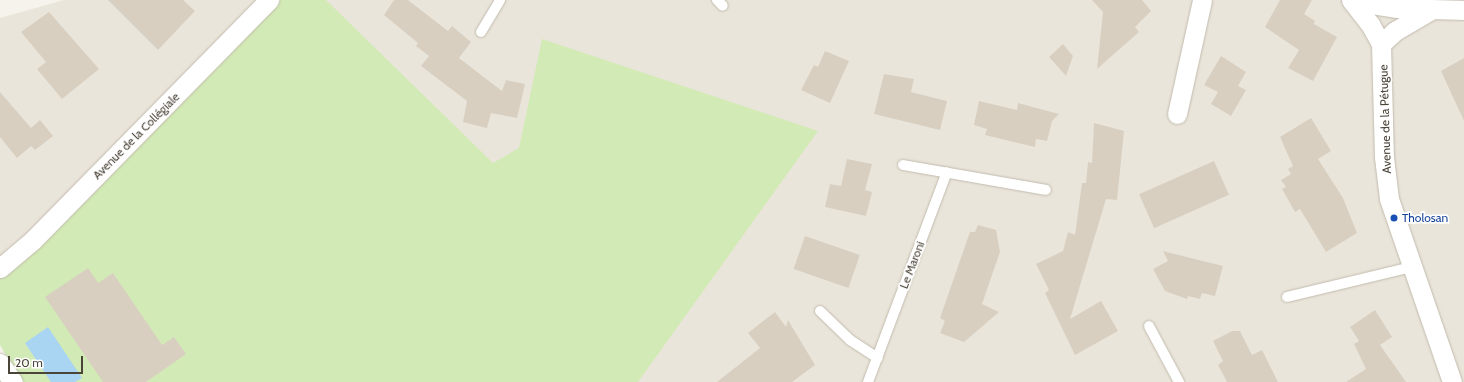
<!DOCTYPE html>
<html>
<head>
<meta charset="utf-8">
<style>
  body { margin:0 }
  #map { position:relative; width:1464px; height:382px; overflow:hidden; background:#f6f3ec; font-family:Cabin,sans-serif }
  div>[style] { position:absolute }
  .residential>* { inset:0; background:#eae5da }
  .green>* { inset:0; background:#d2eab5 }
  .water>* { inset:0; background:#a9d4f2 }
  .building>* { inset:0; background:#d8cfc1; transform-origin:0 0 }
  .roads { filter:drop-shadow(0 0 1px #c2bbae) drop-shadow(0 0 1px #c2bbae) }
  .service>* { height:10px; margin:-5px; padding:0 5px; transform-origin:5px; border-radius:5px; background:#fff }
  .minor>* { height:19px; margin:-9.5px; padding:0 9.5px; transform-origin:9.5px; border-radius:9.5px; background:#fff }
  .dots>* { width:11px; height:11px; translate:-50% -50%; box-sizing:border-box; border:2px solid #fff; border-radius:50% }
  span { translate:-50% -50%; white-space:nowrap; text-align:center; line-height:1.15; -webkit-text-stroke:3.5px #fff; paint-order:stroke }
  .street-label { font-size:12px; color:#4b4439 }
  .transit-label { font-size:12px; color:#164399 }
  .left { translate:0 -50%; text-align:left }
  .scale { position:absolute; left:8px; top:356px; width:75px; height:18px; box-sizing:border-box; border:2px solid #4b4439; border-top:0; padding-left:5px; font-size:12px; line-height:14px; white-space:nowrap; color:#4b4439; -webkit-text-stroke:3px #fff; paint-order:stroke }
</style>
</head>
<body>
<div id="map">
  <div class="residential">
    <div style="clip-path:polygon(64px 0,1464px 0,1464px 382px,35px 382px,0 341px,0 18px)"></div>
  </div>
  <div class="green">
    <div style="clip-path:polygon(265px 0,326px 0,493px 163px,519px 148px,542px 39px,818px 131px,638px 382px,21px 382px,0 345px,0 274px)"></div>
  </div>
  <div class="water">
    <div style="clip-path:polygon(48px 327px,82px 378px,75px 382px,51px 382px,25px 343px)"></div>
  </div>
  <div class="building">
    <div style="clip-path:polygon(108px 0,183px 0,195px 11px,158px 50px)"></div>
    <div style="clip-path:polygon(394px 0,408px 0,448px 31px,452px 26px,471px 42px,459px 58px,502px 91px,506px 80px,525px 84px,517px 118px,491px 113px,487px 128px,463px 122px,467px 101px,421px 66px,429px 56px,416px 46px,418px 43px,384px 15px)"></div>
    <div style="clip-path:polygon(1092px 0,1142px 0,1151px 11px,1135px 27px,1139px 32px,1097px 69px,1103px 12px)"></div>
    <div style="clip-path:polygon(1280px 0,1312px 0,1304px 14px,1315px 21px,1314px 24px,1337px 37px,1313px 81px,1288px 68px,1299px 50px,1265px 27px)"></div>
    <div style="clip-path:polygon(49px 12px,99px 69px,62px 99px,37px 69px,46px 62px,21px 32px)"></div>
    <div style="clip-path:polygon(1063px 44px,1073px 56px,1066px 76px,1049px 57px)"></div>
    <div style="clip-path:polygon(825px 51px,849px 61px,830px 103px,801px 90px,814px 65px,818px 67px)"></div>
    <div style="clip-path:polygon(1221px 56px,1246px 72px,1238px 86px,1246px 90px,1231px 116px,1211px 104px,1218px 92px,1204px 85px)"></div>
    <div style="clip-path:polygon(1464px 58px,1464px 121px,1441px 71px)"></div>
    <div style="clip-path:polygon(884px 74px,914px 79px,911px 92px,947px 101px,940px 130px,874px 114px)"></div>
    <div style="clip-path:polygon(0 92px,31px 128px,40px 120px,53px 136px,35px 150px,31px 146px,17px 158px,0 137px)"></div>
    <div style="clip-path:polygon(979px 101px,1017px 110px,1018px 103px,1059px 114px,1052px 121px,1047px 141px,1036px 139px,1035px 147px,985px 135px,987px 129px,974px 125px)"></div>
    <div style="clip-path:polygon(1311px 118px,1331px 151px,1318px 159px,1343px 198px,1357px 233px,1326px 252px,1300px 209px,1295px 212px,1282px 189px,1286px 187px,1281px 180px,1291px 174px,1288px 169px,1293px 166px,1280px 137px)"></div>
    <div style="clip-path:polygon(1094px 123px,1124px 131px,1117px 200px,1106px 199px,1070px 319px,1101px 301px,1118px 331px,1075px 355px,1045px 293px,1049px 290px,1036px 264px,1063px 251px,1068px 232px,1075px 235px,1082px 183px,1086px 183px,1088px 162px,1092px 163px)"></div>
    <div style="clip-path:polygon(847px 159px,872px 164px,865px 190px,872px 192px,866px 216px,825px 207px,830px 184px,841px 186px)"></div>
    <div style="left:1214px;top:161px;width:37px;height:82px;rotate:66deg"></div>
    <div style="clip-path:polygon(978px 225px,996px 230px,1000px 252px,982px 304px,999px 312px,964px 342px,940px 333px,945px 321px,940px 318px,970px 232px,975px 232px)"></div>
    <div style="left:805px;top:236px;width:58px;height:35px;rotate:19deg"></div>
    <div style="clip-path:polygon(1163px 251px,1223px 266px,1215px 296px,1202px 293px,1200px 299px,1188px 296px,1187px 299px,1165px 291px,1153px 269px,1168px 261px)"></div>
    <div style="clip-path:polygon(88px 268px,98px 283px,113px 273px,162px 345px,174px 337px,186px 354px,146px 382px,103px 382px,45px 297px)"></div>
    <div style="clip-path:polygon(1375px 310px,1392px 337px,1380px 345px,1406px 382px,1346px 382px,1366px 369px,1354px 344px,1359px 341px,1350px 327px)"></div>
    <div style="clip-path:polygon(775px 312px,786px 327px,788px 320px,815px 365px,792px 382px,717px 382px,760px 348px,748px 333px)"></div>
    <div style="clip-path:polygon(1232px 331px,1240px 331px,1252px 355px,1262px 350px,1278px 382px,1227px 382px,1218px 365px,1223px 361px,1213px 341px)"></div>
  </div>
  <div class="roads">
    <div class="service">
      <div style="left:717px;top:0;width:8px;rotate:45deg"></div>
      <div style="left:481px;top:32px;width:37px;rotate:-59deg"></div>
      <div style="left:903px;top:165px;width:145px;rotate:9.9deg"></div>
      <div style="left:1287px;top:297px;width:129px;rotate:-13.5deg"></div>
      <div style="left:820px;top:311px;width:42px;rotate:44deg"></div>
      <div style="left:850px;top:340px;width:33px;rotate:33deg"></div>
      <div style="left:1149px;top:326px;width:64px;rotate:61.8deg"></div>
      <div style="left:868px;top:382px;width:224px;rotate:-69.4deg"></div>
    </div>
    <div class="minor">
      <div style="left:1351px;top:0;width:31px;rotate:52deg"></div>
      <div style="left:1370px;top:24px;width:23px;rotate:61deg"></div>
      <div style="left:1381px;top:44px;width:113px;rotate:88.5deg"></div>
      <div style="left:1384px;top:157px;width:42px;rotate:83.2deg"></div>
      <div style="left:1389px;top:199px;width:194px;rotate:71deg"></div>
      <div style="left:1352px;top:1px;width:46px;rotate:8.8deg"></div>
      <div style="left:1397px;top:8px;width:67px;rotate:1.7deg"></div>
      <div style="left:1381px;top:44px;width:19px;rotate:-43deg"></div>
      <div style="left:1395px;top:31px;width:42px;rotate:-30.3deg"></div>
      <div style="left:1177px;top:114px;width:117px;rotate:-77.6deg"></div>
      <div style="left:0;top:268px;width:43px;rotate:-40.3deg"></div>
      <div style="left:33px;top:240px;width:337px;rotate:-45.5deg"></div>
      <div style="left:0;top:363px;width:23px;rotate:56deg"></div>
    </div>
  </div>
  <div class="dots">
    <div style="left:1394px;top:218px;background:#1a4fb4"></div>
  </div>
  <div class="street-label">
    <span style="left:1385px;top:119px;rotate:-92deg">Avenue de la Pétugue</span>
    <span style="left:136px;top:136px;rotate:-45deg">Avenue de la Collégiale</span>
    <span style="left:912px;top:265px;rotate:-69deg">Le Maroni</span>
  </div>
  <div class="transit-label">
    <span class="left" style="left:1402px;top:218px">Tholosan</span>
  </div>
  <div class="scale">20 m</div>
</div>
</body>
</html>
